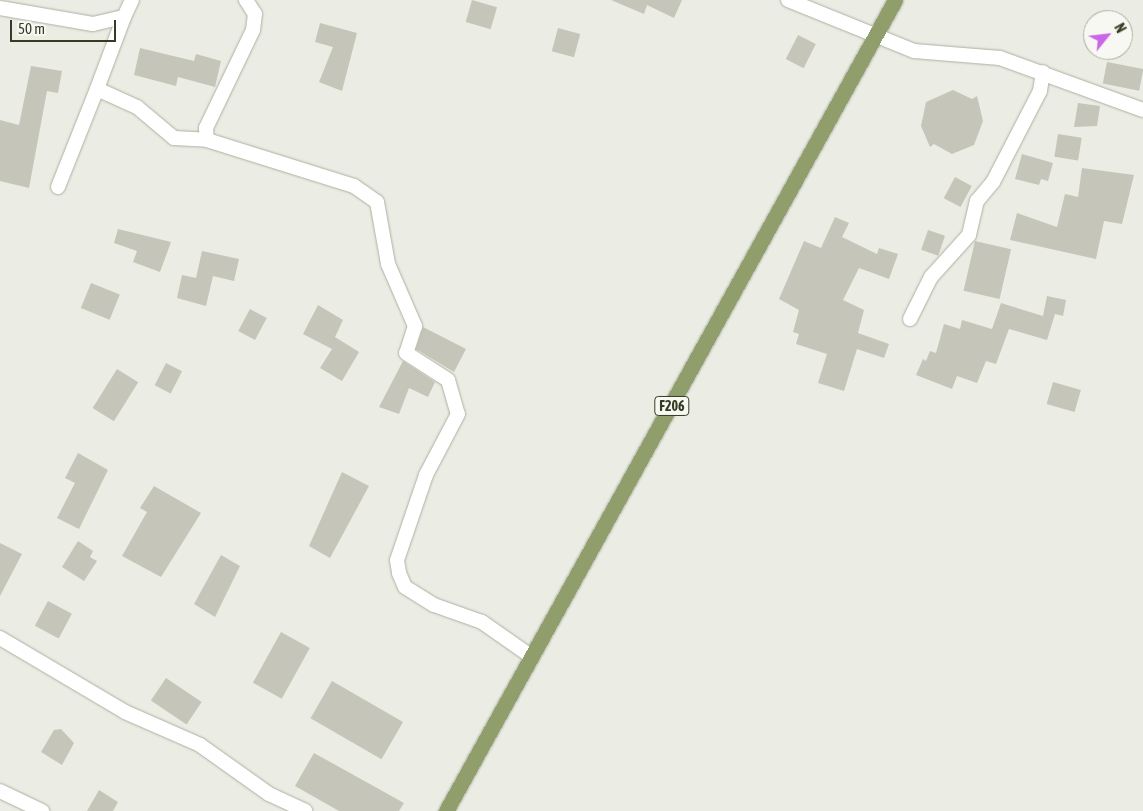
<!DOCTYPE html>
<html>
<head>
<meta charset="utf-8">
<style>
  body { margin:0 }
  #map { position:relative; width:1143px; height:811px; overflow:hidden; background:#ebece3; font-family:"Asap Condensed",sans-serif }
  div>[style] { position:absolute }
  .building>* { inset:0; background:#c5c6b9; transform-origin:0 0 }
  .roads { filter:drop-shadow(0 0 1px #adb0a2) drop-shadow(0 0 1px #adb0a2) }
  .street>* { height:14px; margin:-7px; padding:0 7px; transform-origin:7px; border-radius:7px; background:#fff }
  .primary>* { height:15px; margin:-7.5px; padding:0 7.5px; transform-origin:7.5px; border-radius:7.5px; background:#909e6b }
  span { translate:-50% -50%; white-space:nowrap; text-align:center; line-height:1.15; -webkit-text-stroke:5px #f8f8f3; paint-order:stroke }
  .shield-label span { padding:1px 4px; background:#f8f8f3; border:1px solid; border-radius:4px; -webkit-text-stroke-width:0 }
  .shield-label { font-size:14px; color:#353c24; font-weight:700 }
  .north { position:absolute; left:1083px; top:10px; width:50px; height:50px; box-sizing:border-box; background:#f8f8f3; border:1px solid #aaada0; border-radius:50%; rotate:61deg; font-size:14px; font-weight:700; line-height:20px; text-align:center; color:#353c24 }
  .north::after { content:''; display:block; margin:auto; width:18px; height:22px; background:#ca66e7; clip-path:polygon(50% 0,100% 100%,50% 72%,0 100%) }
  .scale { position:absolute; left:10px; top:20px; width:106px; height:22px; box-sizing:border-box; border:2px solid #353c24; border-top:0; padding-left:6px; font-size:15px; line-height:18px; white-space:nowrap; color:#353c24; -webkit-text-stroke:4px #f8f8f3; paint-order:stroke }
</style>
</head>
<body>
<div id="map">
  <div class="building">
    <div style="left:472px;top:0;width:26px;height:23px;rotate:16deg"></div>
    <div style="clip-path:polygon(611px 0,682px 0,674px 18px,647px 5px,644px 14px)"></div>
    <div style="clip-path:polygon(320px 23px,357px 33px,342px 91px,319px 82px,333px 47px,315px 42px)"></div>
    <div style="left:558px;top:28px;width:23px;height:24px;rotate:15deg"></div>
    <div style="left:798px;top:35px;width:20px;height:27px;rotate:27deg"></div>
    <div style="clip-path:polygon(140px 48px,194px 61px,196px 54px,221px 61px,215px 87px,178px 77px,176px 86px,134px 75px)"></div>
    <div style="left:1107px;top:62px;width:37px;height:22px;rotate:11deg"></div>
    <div style="clip-path:polygon(31px 66px,62px 71px,58px 93px,47px 91px,29px 188px,0 181px,0 120px,19px 125px)"></div>
    <div style="clip-path:polygon(953px 90px,972px 99px,977px 96px,983px 121px,974px 145px,952px 154px,934px 144px,930px 147px,921px 126px,926px 102px)"></div>
    <div style="clip-path:polygon(1078px 103px,1100px 106px,1097px 126px,1074px 127px)"></div>
    <div style="left:1058px;top:134px;width:24px;height:23px;rotate:9deg"></div>
    <div style="clip-path:polygon(1022px 154px,1053px 163px,1048px 181px,1041px 179px,1039px 185px,1015px 179px)"></div>
    <div style="clip-path:polygon(1082px 168px,1134px 175px,1122px 224px,1104px 221px,1096px 259px,1010px 240px,1017px 213px,1057px 227px,1065px 194px,1078px 197px)"></div>
    <div style="left:955px;top:177px;width:19px;height:24px;rotate:28deg"></div>
    <div style="clip-path:polygon(835px 217px,849px 223px,842px 237px,877px 254px,879px 248px,898px 254px,889px 279px,859px 268px,843px 300px,864px 310px,858px 333px,889px 344px,884px 358px,857px 349px,844px 391px,818px 383px,827px 354px,796px 344px,799px 334px,793px 332px,799px 310px,779px 299px,804px 241px,821px 248px)"></div>
    <div style="clip-path:polygon(118px 229px,171px 242px,160px 272px,133px 262px,137px 251px,114px 243px)"></div>
    <div style="left:928px;top:230px;width:18px;height:21px;rotate:19deg"></div>
    <div style="left:975px;top:241px;width:37px;height:51px;rotate:13deg"></div>
    <div style="clip-path:polygon(202px 251px,239px 259px,234px 281px,213px 276px,206px 306px,177px 298px,182px 275px,196px 278px)"></div>
    <div style="left:91px;top:283px;width:31px;height:27px;rotate:22deg"></div>
    <div style="clip-path:polygon(1047px 296px,1066px 300px,1063px 316px,1055px 314px,1047px 340px,1009px 329px,996px 364px,986px 361px,977px 383px,957px 376px,952px 389px,916px 375px,923px 359px,926px 361px,930px 351px,936px 353px,944px 324px,960px 329px,962px 320px,992px 329px,1001px 303px,1043px 316px)"></div>
    <div style="clip-path:polygon(318px 305px,343px 320px,335px 337px,359px 352px,342px 381px,320px 368px,332px 349px,303px 334px)"></div>
    <div style="left:250px;top:309px;width:19px;height:25px;rotate:28deg"></div>
    <div style="clip-path:polygon(423px 327px,466px 349px,454px 372px,416px 349px)"></div>
    <div style="clip-path:polygon(403px 361px,435px 382px,428px 397px,409px 388px,399px 414px,379px 407px)"></div>
    <div style="left:166px;top:363px;width:18px;height:25px;rotate:27deg"></div>
    <div style="left:117px;top:369px;width:25px;height:46px;rotate:32deg"></div>
    <div style="left:1053px;top:382px;width:29px;height:23px;rotate:16deg"></div>
    <div style="clip-path:polygon(78px 453px,108px 470px,79px 529px,57px 518px,75px 483px,65px 478px)"></div>
    <div style="clip-path:polygon(342px 472px,369px 486px,330px 558px,309px 546px)"></div>
    <div style="clip-path:polygon(154px 486px,201px 513px,161px 577px,122px 556px,147px 512px,140px 508px)"></div>
    <div style="clip-path:polygon(78px 541px,93px 551px,90px 557px,97px 561px,84px 581px,62px 567px)"></div>
    <div style="clip-path:polygon(0 543px,22px 554px,0 596px)"></div>
    <div style="clip-path:polygon(221px 555px,240px 566px,215px 617px,194px 604px)"></div>
    <div style="left:48px;top:601px;width:27px;height:28px;rotate:28deg"></div>
    <div style="left:281px;top:632px;width:33px;height:58px;rotate:29deg"></div>
    <div style="left:166px;top:678px;width:43px;height:27px;rotate:34deg"></div>
    <div style="left:332px;top:681px;width:82px;height:43px;rotate:30deg"></div>
    <div style="clip-path:polygon(61px 729px,74px 743px,62px 765px,41px 752px,54px 730px)"></div>
    <div style="clip-path:polygon(314px 753px,404px 803px,399px 811px,339px 811px,295px 786px)"></div>
    <div style="clip-path:polygon(99px 790px,118px 802px,113px 811px,87px 811px)"></div>
  </div>
  <div class="roads">
    <div class="street">
      <div style="left:788px;top:0;width:136px;rotate:22deg"></div>
      <div style="left:914px;top:51px;width:86px;rotate:4.7deg"></div>
      <div style="left:1000px;top:58px;width:152px;rotate:20deg"></div>
      <div style="left:0;top:8px;width:94px;rotate:9.8deg"></div>
      <div style="left:93px;top:24px;width:32px;rotate:-13deg"></div>
      <div style="left:124px;top:17px;width:19px;rotate:-65deg"></div>
      <div style="left:124px;top:17px;width:77px;rotate:110.6deg"></div>
      <div style="left:97px;top:89px;width:44px;rotate:24.2deg"></div>
      <div style="left:137px;top:107px;width:48px;rotate:40deg"></div>
      <div style="left:174px;top:138px;width:33px;rotate:3deg"></div>
      <div style="left:207px;top:140px;width:154px;rotate:17.4deg"></div>
      <div style="left:354px;top:186px;width:28px;rotate:35deg"></div>
      <div style="left:377px;top:202px;width:63px;rotate:79.9deg"></div>
      <div style="left:388px;top:264px;width:68px;rotate:66.5deg"></div>
      <div style="left:415px;top:326px;width:28px;rotate:108deg"></div>
      <div style="left:406px;top:353px;width:50px;rotate:32.7deg"></div>
      <div style="left:448px;top:380px;width:35px;rotate:74deg"></div>
      <div style="left:458px;top:414px;width:69px;rotate:117.7deg"></div>
      <div style="left:426px;top:475px;width:90px;rotate:108.8deg"></div>
      <div style="left:397px;top:560px;width:13px;rotate:81deg"></div>
      <div style="left:399px;top:573px;width:15px;rotate:67deg"></div>
      <div style="left:405px;top:587px;width:34px;rotate:32deg"></div>
      <div style="left:434px;top:605px;width:51px;rotate:19.5deg"></div>
      <div style="left:482px;top:622px;width:61px;rotate:35deg"></div>
      <div style="left:207px;top:140px;width:12px;rotate:-95deg"></div>
      <div style="left:206px;top:128px;width:109px;rotate:-64.4deg"></div>
      <div style="left:253px;top:30px;width:16px;rotate:-83deg"></div>
      <div style="left:255px;top:14px;width:17px;rotate:-123deg"></div>
      <div style="left:58px;top:187px;width:105px;rotate:-68.3deg"></div>
      <div style="left:910px;top:319px;width:47px;rotate:-63.4deg"></div>
      <div style="left:931px;top:277px;width:57px;rotate:-47.9deg"></div>
      <div style="left:969px;top:235px;width:35px;rotate:-77deg"></div>
      <div style="left:977px;top:201px;width:25px;rotate:-50deg"></div>
      <div style="left:993px;top:182px;width:102px;rotate:-62.7deg"></div>
      <div style="left:1040px;top:91px;width:19px;rotate:-81deg"></div>
      <div style="left:0;top:638px;width:145px;rotate:30.6deg"></div>
      <div style="left:125px;top:712px;width:82px;rotate:23.7deg"></div>
      <div style="left:200px;top:745px;width:85px;rotate:35.4deg"></div>
      <div style="left:269px;top:794px;width:40px;rotate:25deg"></div>
      <div style="left:0;top:791px;width:47px;rotate:25.5deg"></div>
    </div>
    <div class="primary">
      <div style="left:446px;top:811px;width:927px;rotate:-61.03deg"></div>
    </div>
  </div>
  <div class="shield-label">
    <span style="left:672px;top:406px">F206</span>
  </div>
  <div class="north">N</div>
  <div class="scale">50 m</div>
</div>
</body>
</html>
